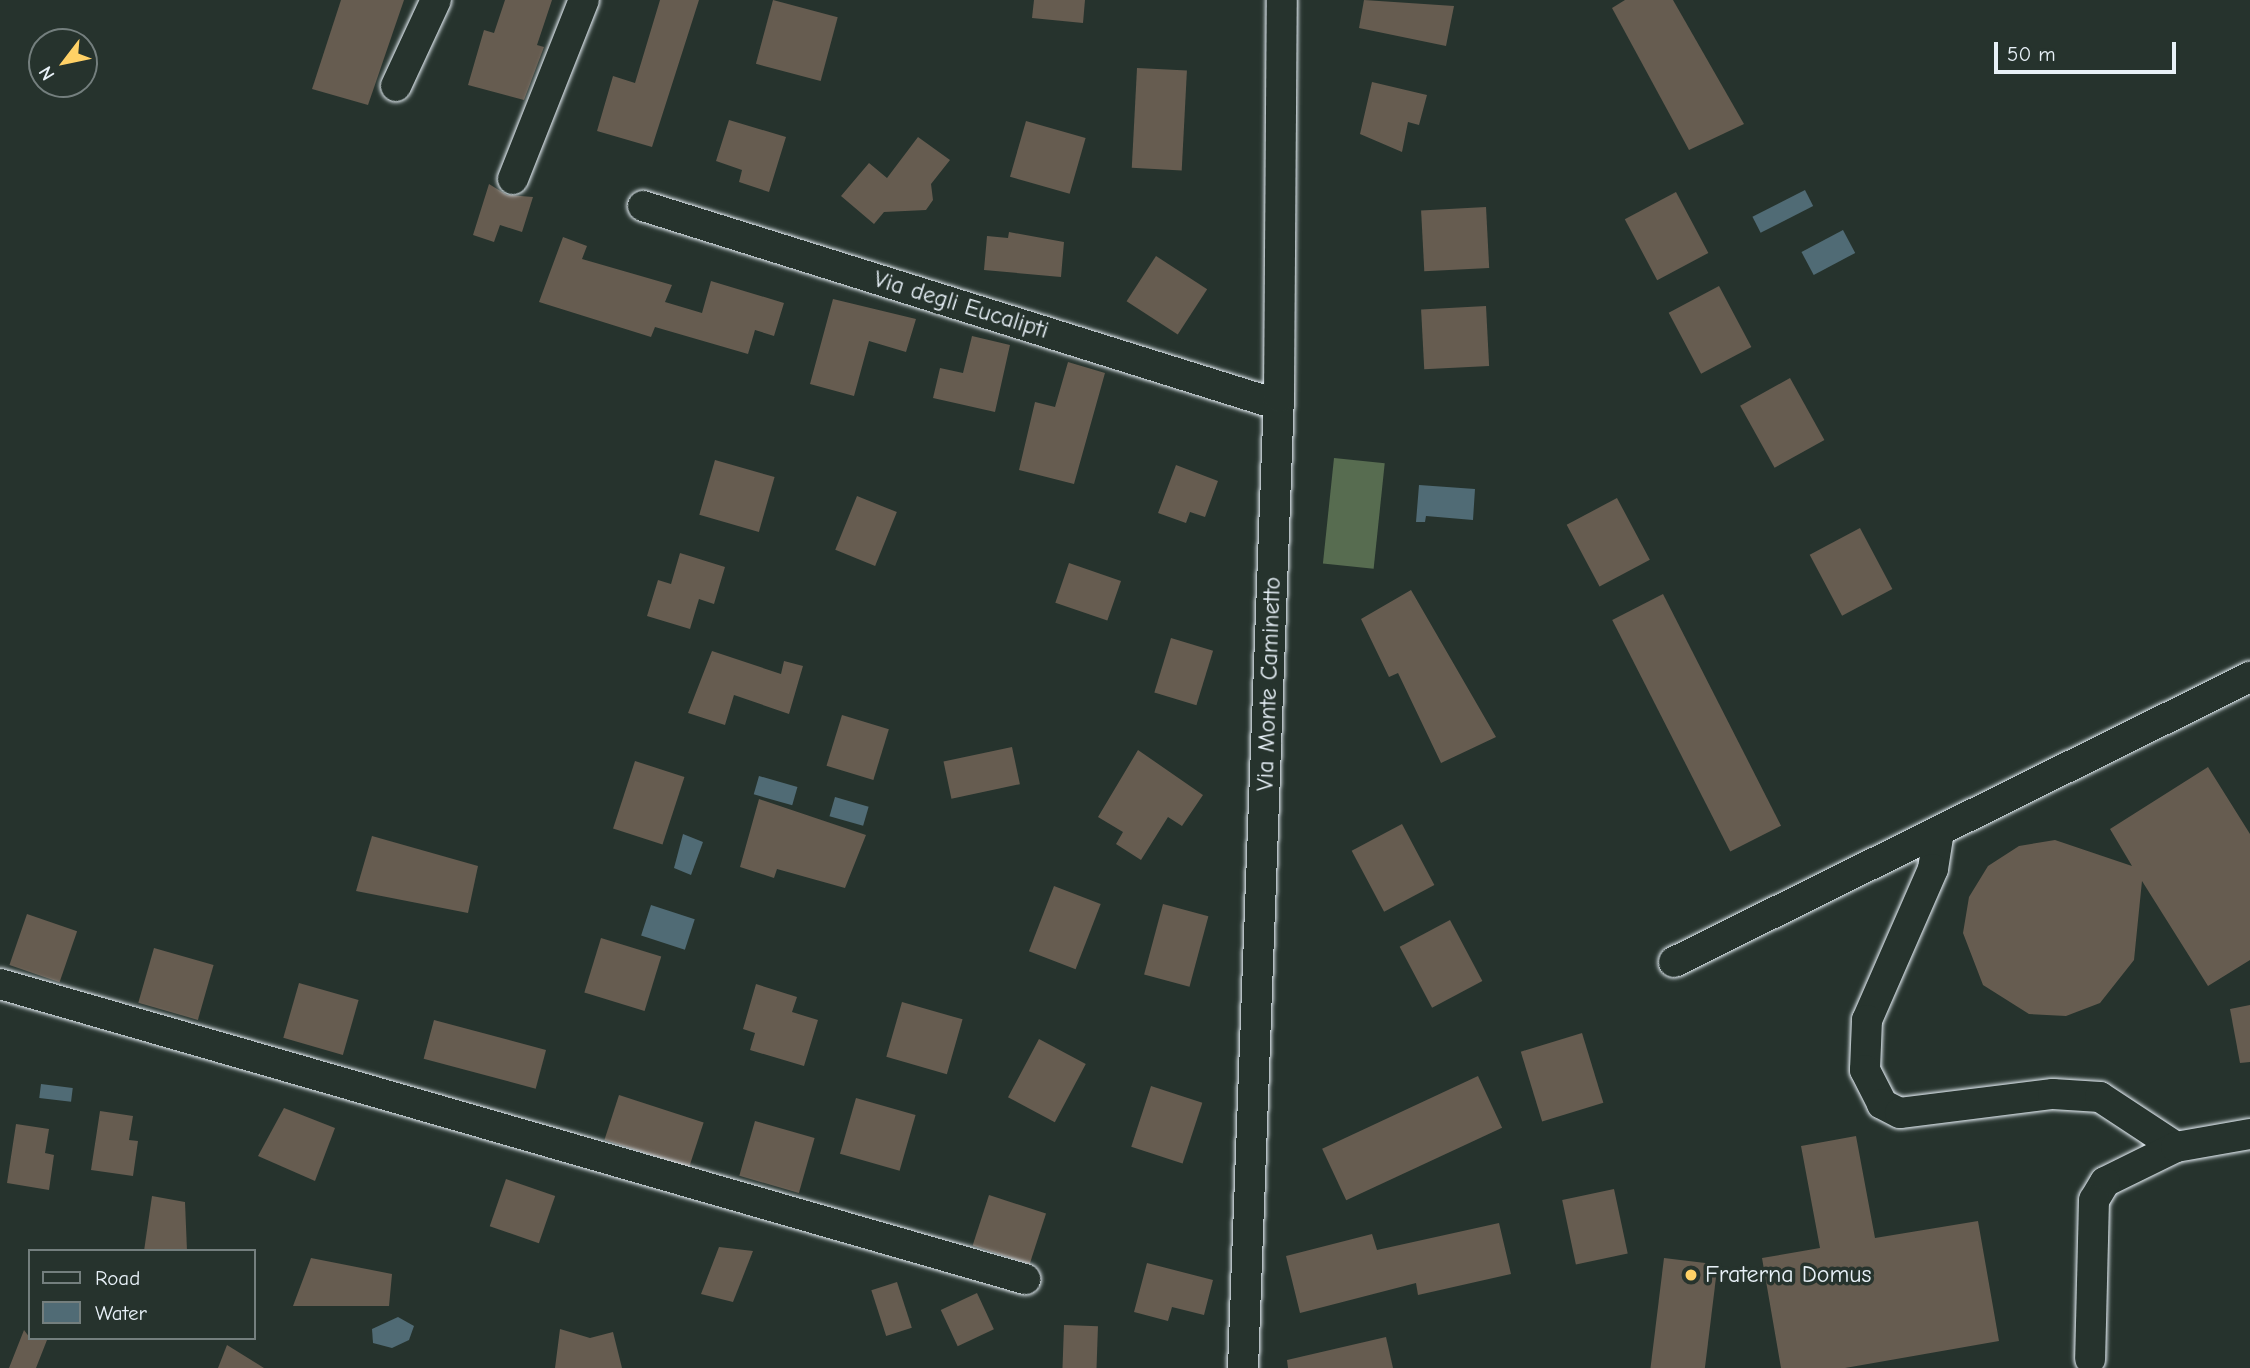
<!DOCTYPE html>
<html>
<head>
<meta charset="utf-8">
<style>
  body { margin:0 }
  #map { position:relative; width:2250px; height:1368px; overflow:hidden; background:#26332d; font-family:"Comic Neue",sans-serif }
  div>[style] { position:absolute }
  .green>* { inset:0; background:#576c50; transform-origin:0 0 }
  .water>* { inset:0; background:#506b75; transform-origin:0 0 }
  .building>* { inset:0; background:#665c50; transform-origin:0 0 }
  .roads { filter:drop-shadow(0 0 2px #e8f1f8) drop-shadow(0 0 2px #e8f1f8) }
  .street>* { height:30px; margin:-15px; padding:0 15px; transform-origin:15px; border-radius:15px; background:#26332d }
  .dots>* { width:19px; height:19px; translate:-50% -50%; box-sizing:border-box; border:4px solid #26332d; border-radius:50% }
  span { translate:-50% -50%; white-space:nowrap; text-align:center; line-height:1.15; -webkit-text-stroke:7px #26332d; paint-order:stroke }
  .street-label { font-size:24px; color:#e8f1f8 }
  .poi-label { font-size:24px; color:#e8f1f8 }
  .left { translate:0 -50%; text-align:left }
  .legend { position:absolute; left:28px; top:1249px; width:228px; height:91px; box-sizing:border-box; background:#26332d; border:2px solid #747f7e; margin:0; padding:9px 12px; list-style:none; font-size:21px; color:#e8f1f8 }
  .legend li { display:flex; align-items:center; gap:14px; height:35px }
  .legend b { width:35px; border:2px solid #747f7e }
  .north { position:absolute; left:28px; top:28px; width:70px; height:70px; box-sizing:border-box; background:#26332d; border:2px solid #747f7e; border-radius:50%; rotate:238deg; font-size:19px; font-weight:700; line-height:28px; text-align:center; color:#e8f1f8 }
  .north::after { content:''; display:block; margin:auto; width:24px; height:32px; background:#ffd166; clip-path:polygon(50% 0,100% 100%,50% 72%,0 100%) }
  .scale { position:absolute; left:1994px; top:42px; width:182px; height:32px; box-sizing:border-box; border:4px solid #e8f1f8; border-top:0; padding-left:9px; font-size:21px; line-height:24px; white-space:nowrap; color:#e8f1f8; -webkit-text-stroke:5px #26332d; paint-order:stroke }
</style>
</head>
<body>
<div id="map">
  <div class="green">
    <div style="left:1334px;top:458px;width:51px;height:106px;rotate:6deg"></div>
  </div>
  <div class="water">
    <div style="left:1805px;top:190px;width:18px;height:59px;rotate:63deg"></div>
    <div style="left:1843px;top:230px;width:26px;height:47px;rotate:62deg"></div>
    <div style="clip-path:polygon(1419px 485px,1475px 489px,1473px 520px,1426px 516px,1425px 522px,1416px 522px)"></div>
    <div style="left:759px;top:776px;width:40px;height:19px;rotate:16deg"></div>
    <div style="left:835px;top:797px;width:35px;height:20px;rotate:16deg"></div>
    <div style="clip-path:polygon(683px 834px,703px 842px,691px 875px,674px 868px)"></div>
    <div style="left:651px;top:905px;width:46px;height:32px;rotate:18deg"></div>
    <div style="left:41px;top:1084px;width:32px;height:14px;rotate:7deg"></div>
    <div style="clip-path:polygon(398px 1317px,414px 1326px,409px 1340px,392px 1348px,373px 1343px,372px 1329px)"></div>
  </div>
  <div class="building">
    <div style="clip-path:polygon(341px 0,404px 0,368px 105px,312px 89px)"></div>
    <div style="clip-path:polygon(505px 0,552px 0,537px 45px,544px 47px,524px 100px,468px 85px,484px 30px,494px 33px)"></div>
    <div style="clip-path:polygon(660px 0,699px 0,652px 147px,597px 131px,613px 76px,635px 83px)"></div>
    <div style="left:773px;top:0;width:67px;height:66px;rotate:15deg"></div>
    <div style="clip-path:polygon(1034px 0,1085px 0,1083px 23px,1032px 18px)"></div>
    <div style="clip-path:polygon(1364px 0,1454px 6px,1446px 46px,1359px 28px)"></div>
    <div style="clip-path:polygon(1625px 0,1673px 0,1744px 124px,1689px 150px,1612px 8px)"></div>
    <div style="left:1137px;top:68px;width:50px;height:100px;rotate:3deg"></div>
    <div style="clip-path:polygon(1372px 82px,1427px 95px,1419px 125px,1408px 122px,1402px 152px,1360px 134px)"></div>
    <div style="clip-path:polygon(729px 120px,786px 137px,769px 192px,739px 182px,742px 170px,716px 161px)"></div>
    <div style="left:1026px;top:121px;width:62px;height:58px;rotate:16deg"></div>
    <div style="clip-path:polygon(918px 137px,950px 160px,931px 184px,933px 200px,926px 210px,884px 212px,874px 224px,841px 196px,869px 163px,887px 178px)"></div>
    <div style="clip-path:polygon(489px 184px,507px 195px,533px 197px,522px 232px,500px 225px,494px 242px,473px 235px)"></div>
    <div style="left:1676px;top:192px;width:69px;height:58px;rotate:62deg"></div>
    <div style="left:1486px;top:207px;width:61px;height:65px;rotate:87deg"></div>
    <div style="clip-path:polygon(1009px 232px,1064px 242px,1061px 277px,984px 270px,987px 236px,1008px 238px)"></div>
    <div style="clip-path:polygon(563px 237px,587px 246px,582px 259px,672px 285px,665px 302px,702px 313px,711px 281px,784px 303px,774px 336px,755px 330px,748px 354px,655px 327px,651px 337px,539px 302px)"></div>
    <div style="left:1156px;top:256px;width:61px;height:54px;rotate:33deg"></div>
    <div style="left:1719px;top:286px;width:69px;height:57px;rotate:62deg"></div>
    <div style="clip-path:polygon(833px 299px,916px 319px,906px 352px,869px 341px,854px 396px,810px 384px)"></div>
    <div style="left:1486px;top:306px;width:60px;height:65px;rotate:87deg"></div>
    <div style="clip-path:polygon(972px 336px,1010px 345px,995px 412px,933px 398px,940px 368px,963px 373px)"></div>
    <div style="clip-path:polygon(1068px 362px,1105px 373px,1074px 484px,1019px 470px,1035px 402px,1055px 407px)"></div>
    <div style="left:1790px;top:378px;width:71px;height:57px;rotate:61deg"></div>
    <div style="left:715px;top:460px;width:62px;height:57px;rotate:16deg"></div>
    <div style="clip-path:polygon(1176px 465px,1218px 481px,1205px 517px,1190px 512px,1186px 523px,1158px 513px)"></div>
    <div style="left:857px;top:496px;width:43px;height:58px;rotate:22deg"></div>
    <div style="left:1617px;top:498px;width:70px;height:57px;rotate:62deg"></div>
    <div style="left:1860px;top:528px;width:69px;height:57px;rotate:62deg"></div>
    <div style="clip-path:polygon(680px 553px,725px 567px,714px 604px,699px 599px,690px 629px,647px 616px,658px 580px,671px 584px)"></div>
    <div style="left:1069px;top:563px;width:55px;height:42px;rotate:19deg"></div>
    <div style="clip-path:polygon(1411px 590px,1496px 737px,1441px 763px,1398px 673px,1389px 677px,1361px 619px)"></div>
    <div style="left:1663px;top:594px;width:260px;height:57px;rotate:63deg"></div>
    <div style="left:1171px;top:638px;width:44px;height:57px;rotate:17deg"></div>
    <div style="clip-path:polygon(712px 651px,781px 674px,784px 661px,803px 666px,789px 714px,734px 695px,725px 725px,688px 713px)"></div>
    <div style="left:842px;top:715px;width:49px;height:53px;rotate:17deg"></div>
    <div style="left:1012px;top:747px;width:38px;height:70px;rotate:78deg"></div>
    <div style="clip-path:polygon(1138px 750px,1203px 795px,1182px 826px,1168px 817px,1141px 860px,1116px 844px,1123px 832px,1098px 817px)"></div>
    <div style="left:635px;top:761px;width:52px;height:71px;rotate:18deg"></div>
    <div style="clip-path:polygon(2208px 767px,2250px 834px,2250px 960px,2208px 986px,2142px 881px,2134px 960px,2100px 1003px,2066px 1016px,2029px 1014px,1983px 985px,1963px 933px,1969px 897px,1988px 866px,2019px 846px,2055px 840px,2132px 866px,2110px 829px)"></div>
    <div style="clip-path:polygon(759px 799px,866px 835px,845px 888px,777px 869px,774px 878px,740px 867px)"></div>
    <div style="left:1402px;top:824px;width:69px;height:57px;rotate:62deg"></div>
    <div style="clip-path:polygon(372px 836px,478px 866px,468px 913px,356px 891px)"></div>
    <div style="left:1054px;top:886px;width:50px;height:70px;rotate:21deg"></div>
    <div style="left:1163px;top:904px;width:47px;height:73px;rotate:15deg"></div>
    <div style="left:27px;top:914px;width:53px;height:54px;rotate:19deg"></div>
    <div style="left:1450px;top:920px;width:69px;height:57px;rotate:62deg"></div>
    <div style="left:601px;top:938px;width:63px;height:57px;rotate:17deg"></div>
    <div style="left:154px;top:948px;width:62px;height:57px;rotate:16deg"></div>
    <div style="left:299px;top:983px;width:62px;height:57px;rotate:16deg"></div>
    <div style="clip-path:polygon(756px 984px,797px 997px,792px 1012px,818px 1020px,804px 1066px,750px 1050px,755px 1033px,743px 1029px)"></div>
    <div style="left:902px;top:1002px;width:63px;height:57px;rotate:16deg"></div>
    <div style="clip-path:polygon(2250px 1005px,2250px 1062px,2240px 1063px,2230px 1009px)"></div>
    <div style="left:434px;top:1020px;width:116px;height:40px;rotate:15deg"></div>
    <div style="left:1582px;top:1033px;width:73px;height:64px;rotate:73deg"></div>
    <div style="left:1039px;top:1039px;width:53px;height:66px;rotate:28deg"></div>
    <div style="left:1478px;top:1076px;width:57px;height:172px;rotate:65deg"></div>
    <div style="left:1151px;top:1086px;width:54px;height:64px;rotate:18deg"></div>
    <div style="left:619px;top:1095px;width:89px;height:47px;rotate:18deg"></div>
    <div style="left:856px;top:1098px;width:62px;height:58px;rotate:16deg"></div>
    <div style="clip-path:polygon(284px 1108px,335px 1128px,315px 1181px,258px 1156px)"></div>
    <div style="clip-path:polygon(100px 1111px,133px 1116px,129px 1140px,138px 1141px,133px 1176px,91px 1170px)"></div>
    <div style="left:755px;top:1121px;width:62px;height:57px;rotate:16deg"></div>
    <div style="clip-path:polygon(16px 1124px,49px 1129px,45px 1153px,54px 1155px,49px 1190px,7px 1183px)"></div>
    <div style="clip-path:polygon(1856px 1136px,1875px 1238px,1978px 1221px,1999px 1341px,1845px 1368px,1781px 1368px,1762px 1258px,1820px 1248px,1801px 1146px)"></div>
    <div style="left:506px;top:1179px;width:52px;height:50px;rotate:19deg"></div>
    <div style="left:1614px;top:1189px;width:66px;height:53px;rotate:78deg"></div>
    <div style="left:989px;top:1195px;width:60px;height:53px;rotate:18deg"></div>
    <div style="clip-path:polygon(152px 1196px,185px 1202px,187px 1251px,144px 1251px)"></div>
    <div style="clip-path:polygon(1499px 1223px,1511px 1274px,1418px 1295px,1416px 1283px,1300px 1313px,1286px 1256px,1372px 1234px,1377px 1250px)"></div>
    <div style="clip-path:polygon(719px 1247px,753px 1251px,733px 1302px,701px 1294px)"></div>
    <div style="clip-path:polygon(311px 1258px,392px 1274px,389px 1306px,293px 1306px)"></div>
    <div style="left:1664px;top:1258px;width:54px;height:111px;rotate:7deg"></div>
    <div style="clip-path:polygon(1147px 1263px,1213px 1280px,1204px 1315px,1172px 1307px,1168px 1321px,1134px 1312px)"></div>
    <div style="left:897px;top:1282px;width:48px;height:27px;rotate:72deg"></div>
    <div style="left:977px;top:1293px;width:40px;height:40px;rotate:65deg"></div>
    <div style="left:1064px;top:1325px;width:34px;height:43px;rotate:2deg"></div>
    <div style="clip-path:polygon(560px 1329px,590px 1338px,613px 1332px,622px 1368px,555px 1368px)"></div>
    <div style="clip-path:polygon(24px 1330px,30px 1338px,47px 1340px,36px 1368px,9px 1368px)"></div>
    <div style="clip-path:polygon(1386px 1337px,1393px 1368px,1288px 1368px,1287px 1360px)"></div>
    <div style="clip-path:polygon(227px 1345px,264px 1368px,218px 1368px)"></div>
  </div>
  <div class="roads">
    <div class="street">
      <div style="left:396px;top:86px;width:95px;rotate:-65.1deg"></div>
      <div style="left:513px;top:179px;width:193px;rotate:-68.4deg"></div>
      <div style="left:643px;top:206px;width:666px;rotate:17.37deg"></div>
      <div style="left:1939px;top:831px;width:38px;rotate:99deg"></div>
      <div style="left:1933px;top:869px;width:165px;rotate:113.6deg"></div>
      <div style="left:1867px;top:1020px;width:50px;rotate:92.3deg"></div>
      <div style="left:1865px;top:1070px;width:38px;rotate:63deg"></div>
      <div style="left:1882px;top:1104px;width:20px;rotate:27deg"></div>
      <div style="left:1900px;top:1113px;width:154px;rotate:-7.1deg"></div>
      <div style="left:2053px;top:1094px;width:47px;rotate:3.7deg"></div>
      <div style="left:2100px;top:1097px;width:91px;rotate:33.3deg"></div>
      <div style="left:2176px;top:1147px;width:79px;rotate:153.8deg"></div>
      <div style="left:2105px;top:1182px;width:21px;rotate:121deg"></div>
      <div style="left:2094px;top:1200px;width:159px;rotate:91.4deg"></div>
      <div style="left:1674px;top:962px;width:643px;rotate:-26.33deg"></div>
      <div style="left:0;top:984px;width:1067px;rotate:16.06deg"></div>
      <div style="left:2176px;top:1147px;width:75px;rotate:-10deg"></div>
      <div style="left:1243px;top:1368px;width:972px;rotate:-87.88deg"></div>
      <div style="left:1279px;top:397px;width:397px;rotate:-89.6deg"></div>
    </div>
  </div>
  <div class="dots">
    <div style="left:1691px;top:1275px;background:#ffd166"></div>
  </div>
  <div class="street-label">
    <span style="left:961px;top:305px;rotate:17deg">Via degli Eucalipti</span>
    <span style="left:1269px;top:684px;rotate:-88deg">Via Monte Caminetto</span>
  </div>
  <div class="poi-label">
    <span class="left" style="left:1705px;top:1275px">Fraterna Domus</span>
  </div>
  <ul class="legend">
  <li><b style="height:9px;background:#26332d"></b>Road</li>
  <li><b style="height:19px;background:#506b75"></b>Water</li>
  </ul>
  <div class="north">N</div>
  <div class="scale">50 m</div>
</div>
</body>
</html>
